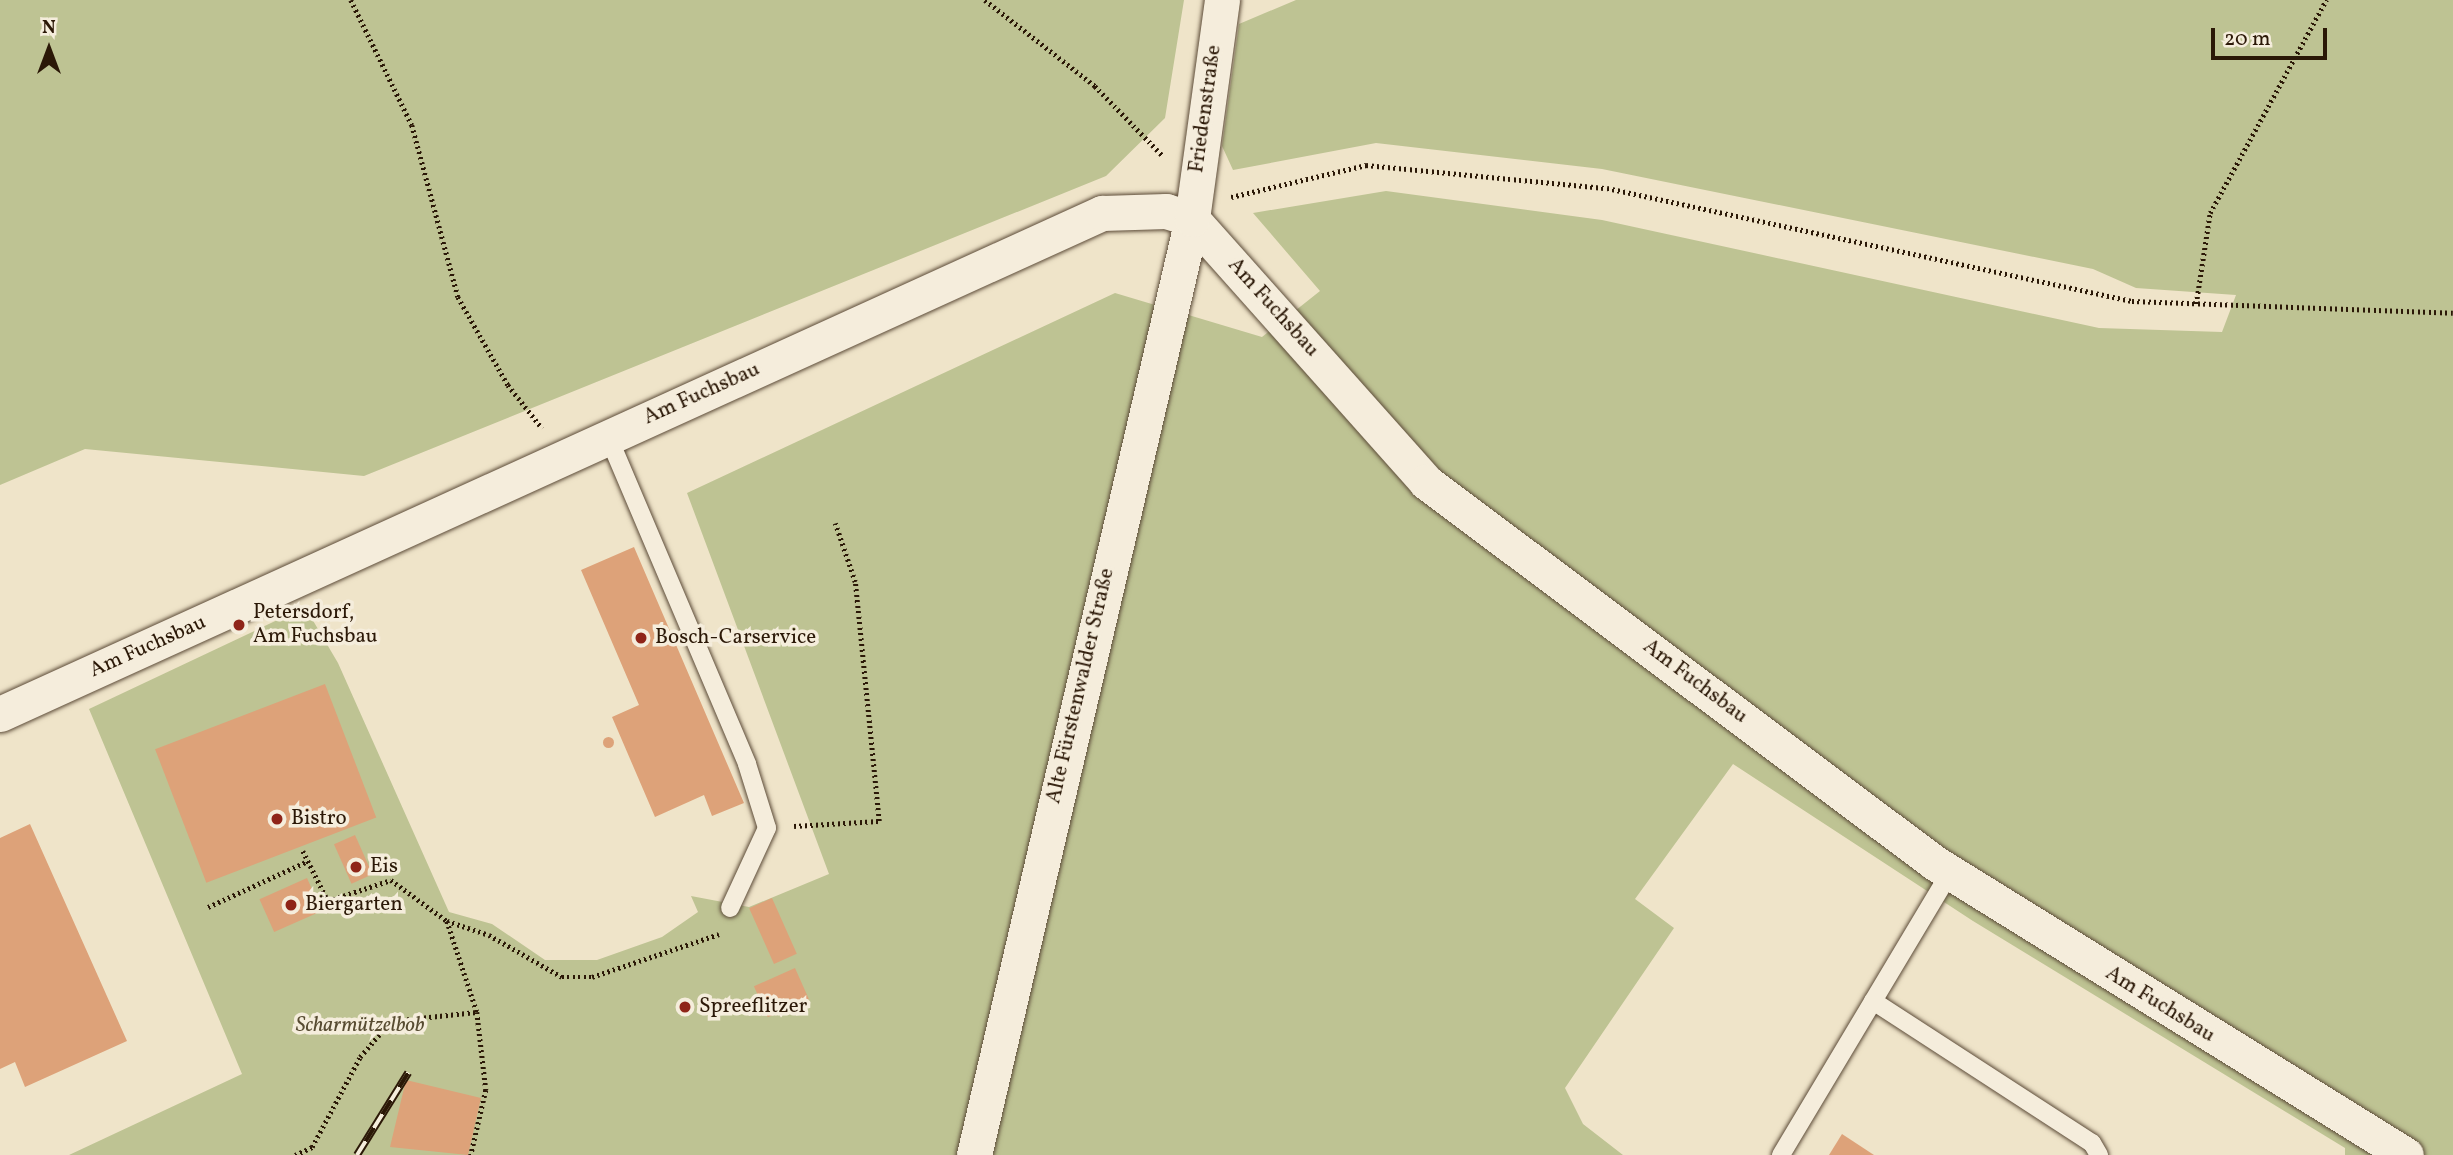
<!DOCTYPE html>
<html>
<head>
<meta charset="utf-8">
<style>
  body { margin:0 }
  #map { position:relative; width:2453px; height:1155px; overflow:hidden; background:#efe4c9; font-family:Vollkorn,serif }
  div>[style] { position:absolute }
  .green>* { inset:0; background:#bec393 }
  .building>* { inset:0; background:#dda279; transform-origin:0 0 }
  .round { border-radius:50% }
  .path>* { height:4.5px; margin-top:-2.25px; transform-origin:0; background:repeating-linear-gradient(90deg,#2b1807 0 2px,transparent 0 5.5px) }
  .roads { filter:drop-shadow(0 0 2px #5c4b38) drop-shadow(0 0 2px #5c4b38) }
  .service>* { height:18px; margin:-9px; padding:0 9px; transform-origin:9px; border-radius:9px; background:#f5eddc }
  .minor>* { height:35px; margin:-17.5px; padding:0 17.5px; transform-origin:17.5px; border-radius:17.5px; background:#f5eddc }
  .rail>* { height:8px; margin-top:-4px; transform-origin:0; background:repeating-linear-gradient(90deg,#f5eddc 0 16px,#2b1807 0 32px); box-sizing:border-box; border-block:2px solid #2b1807 }
  .dots>* { width:19px; height:19px; translate:-50% -50%; box-sizing:border-box; border:4px solid #f5eddc; border-radius:50% }
  span { translate:-50% -50%; white-space:nowrap; text-align:center; line-height:1.15; -webkit-text-stroke:7px #f5eddc; paint-order:stroke }
  .street-label { font-size:21px; color:#2b1807 }
  .poi-label { font-size:21px; color:#2b1807 }
  .left { translate:0 -50%; text-align:left }
  .park-label { font-size:21px; color:#574b31; font-style:italic }
  .north { position:absolute; left:14px; top:14px; width:70px; height:70px; -webkit-text-stroke:5px #f5eddc; paint-order:stroke; rotate:0deg; font-size:19px; font-weight:700; line-height:28px; text-align:center; color:#2b1807 }
  .north::after { content:''; display:block; margin:auto; width:24px; height:32px; background:#2b1807; clip-path:polygon(50% 0,100% 100%,50% 72%,0 100%) }
  .scale { position:absolute; left:2211px; top:28px; width:116px; height:32px; box-sizing:border-box; border:4px solid #2b1807; border-top:0; padding-left:9px; font-size:21px; line-height:24px; white-space:nowrap; color:#2b1807; -webkit-text-stroke:5px #f5eddc; paint-order:stroke }
</style>
</head>
<body>
<div id="map">
  <div class="green">
    <div style="clip-path:polygon(0 0,1184px 0,1165px 118px,1106px 176px,364px 476px,85px 449px,0 485px)"></div>
    <div style="clip-path:polygon(1296px 0,2453px 0,2453px 1155px,2345px 1155px,2345px 1148px,1973px 921px,1733px 764px,1635px 899px,1674px 928px,1565px 1088px,1583px 1124px,1623px 1155px,69px 1155px,242px 1074px,89px 709px,305px 607px,338px 663px,449px 912px,492px 924px,545px 960px,597px 960px,662px 937px,698px 912px,691px 896px,749px 907px,829px 874px,687px 493px,1115px 293px,1262px 337px,1320px 291px,1253px 213px,1386px 191px,1602px 220px,2099px 328px,2222px 332px,2236px 295px,2136px 288px,2093px 269px,1602px 169px,1376px 143px,1233px 170px,1222px 146px,1239px 24px)"></div>
  </div>
  <div class="building">
    <div style="clip-path:polygon(634px 547px,744px 803px,712px 816px,704px 795px,655px 817px,612px 717px,639px 705px,581px 570px)"></div>
    <div style="left:325px;top:684px;width:143px;height:182px;rotate:69deg"></div>
    <div class="round" style="left:602.5px;top:736.5px;width:11px;height:11px"></div>
    <div style="clip-path:polygon(30px 824px,127px 1041px,25px 1087px,15px 1062px,0 1069px,0 838px)"></div>
    <div style="left:355px;top:835px;width:43px;height:23px;rotate:66deg"></div>
    <div style="left:307px;top:878px;width:36px;height:52px;rotate:66deg"></div>
    <div style="left:772px;top:898px;width:61px;height:25px;rotate:66deg"></div>
    <div style="left:795px;top:968px;width:34px;height:45px;rotate:66deg"></div>
    <div style="clip-path:polygon(406px 1080px,481px 1098px,468px 1155px,390px 1147px)"></div>
    <div style="clip-path:polygon(1842px 1134px,1874px 1155px,1829px 1155px)"></div>
  </div>
  <div class="path">
    <div style="left:351px;top:0;width:139px;rotate:64deg"></div>
    <div style="left:412px;top:125px;width:178px;rotate:75deg"></div>
    <div style="left:458px;top:297px;width:101px;rotate:60.4deg"></div>
    <div style="left:508px;top:385px;width:55px;rotate:51.7deg"></div>
    <div style="left:985px;top:0;width:140px;rotate:38deg"></div>
    <div style="left:1095px;top:86px;width:98px;rotate:45.8deg"></div>
    <div style="left:1231px;top:197px;width:139px;rotate:-13.3deg"></div>
    <div style="left:1366px;top:165px;width:242px;rotate:5.5deg"></div>
    <div style="left:1607px;top:188px;width:537px;rotate:12.15deg"></div>
    <div style="left:2132px;top:301px;width:321px;rotate:2.1deg"></div>
    <div style="left:2196px;top:304px;width:92px;rotate:-81.3deg"></div>
    <div style="left:2210px;top:213px;width:243px;rotate:-61.4deg"></div>
    <div style="left:794px;top:826px;width:85px;rotate:-3.4deg"></div>
    <div style="left:879px;top:821px;width:240px;rotate:-95.7deg"></div>
    <div style="left:855px;top:582px;width:62px;rotate:-108.7deg"></div>
    <div style="left:303px;top:851px;width:56px;rotate:63.4deg"></div>
    <div style="left:328px;top:901px;width:66px;rotate:-18.4deg"></div>
    <div style="left:391px;top:880px;width:69px;rotate:36.2deg"></div>
    <div style="left:447px;top:921px;width:96px;rotate:71.8deg"></div>
    <div style="left:477px;top:1012px;width:79px;rotate:83.4deg"></div>
    <div style="left:486px;top:1090px;width:67px;rotate:103deg"></div>
    <div style="left:208px;top:907px;width:110px;rotate:-24.7deg"></div>
    <div style="left:447px;top:921px;width:44px;rotate:18.4deg"></div>
    <div style="left:489px;top:935px;width:84px;rotate:29.9deg"></div>
    <div style="left:562px;top:977px;width:30px"></div>
    <div style="left:592px;top:977px;width:134px;rotate:-18.7deg"></div>
    <div style="left:295px;top:1155px;width:19px;rotate:-25deg"></div>
    <div style="left:312px;top:1147px;width:102px;rotate:-61.9deg"></div>
    <div style="left:360px;top:1057px;width:48px;rotate:-49.3deg"></div>
    <div style="left:391px;top:1021px;width:86px;rotate:-6deg"></div>
  </div>
  <div class="roads">
    <div class="service">
      <div style="left:608px;top:436px;width:356px;rotate:67deg"></div>
      <div style="left:747px;top:764px;width:67px;rotate:72.6deg"></div>
      <div style="left:767px;top:828px;width:88px;rotate:114.8deg"></div>
      <div style="left:1873px;top:1001px;width:261px;rotate:33deg"></div>
      <div style="left:2092px;top:1143px;width:14px;rotate:60deg"></div>
      <div style="left:1781px;top:1155px;width:329px;rotate:-59.1deg"></div>
    </div>
    <div class="minor">
      <div style="left:0;top:714px;width:1211px;rotate:-24.45deg"></div>
      <div style="left:1102px;top:213px;width:64px;rotate:-1.8deg"></div>
      <div style="left:1166px;top:211px;width:27px;rotate:17deg"></div>
      <div style="left:1192px;top:219px;width:352px;rotate:48.3deg"></div>
      <div style="left:1426px;top:482px;width:636px;rotate:36.82deg"></div>
      <div style="left:1935px;top:863px;width:554px;rotate:31.8deg"></div>
      <div style="left:974px;top:1155px;width:961px;rotate:-76.89deg"></div>
      <div style="left:1192px;top:219px;width:221px;rotate:-82.2deg"></div>
    </div>
  </div>
  <div class="rail">
    <div style="left:357px;top:1155px;width:97px;rotate:-58.1deg"></div>
  </div>
  <div class="dots">
    <div style="left:239px;top:625px;background:#8f2418"></div>
    <div style="left:641px;top:638px;background:#8f2418"></div>
    <div style="left:277px;top:819px;background:#8f2418"></div>
    <div style="left:356px;top:867px;background:#8f2418"></div>
    <div style="left:291px;top:905px;background:#8f2418"></div>
    <div style="left:685px;top:1007px;background:#8f2418"></div>
  </div>
  <div class="street-label">
    <span style="left:1206px;top:109px;rotate:-82deg">Friedenstraße</span>
    <span style="left:1273px;top:308px;rotate:48deg">Am Fuchsbau</span>
    <span style="left:702px;top:394px;rotate:-24deg">Am Fuchsbau</span>
    <span style="left:148px;top:647px;rotate:-24deg">Am Fuchsbau</span>
    <span style="left:1695px;top:682px;rotate:37deg">Am Fuchsbau</span>
    <span style="left:1081px;top:686px;rotate:-77deg">Alte Fürstenwalder Straße</span>
    <span style="left:2160px;top:1005px;rotate:32deg">Am Fuchsbau</span>
  </div>
  <div class="poi-label">
    <span class="left" style="left:253px;top:625px">Petersdorf,<br>Am Fuchsbau</span>
    <span class="left" style="left:655px;top:638px">Bosch-Carservice</span>
    <span class="left" style="left:291px;top:819px">Bistro</span>
    <span class="left" style="left:370px;top:867px">Eis</span>
    <span class="left" style="left:305px;top:905px">Biergarten</span>
    <span class="left" style="left:699px;top:1007px">Spreeflitzer</span>
  </div>
  <div class="park-label">
    <span style="left:360px;top:1026px">Scharmützelbob</span>
  </div>
  <div class="north">N</div>
  <div class="scale">20 m</div>
</div>
</body>
</html>
